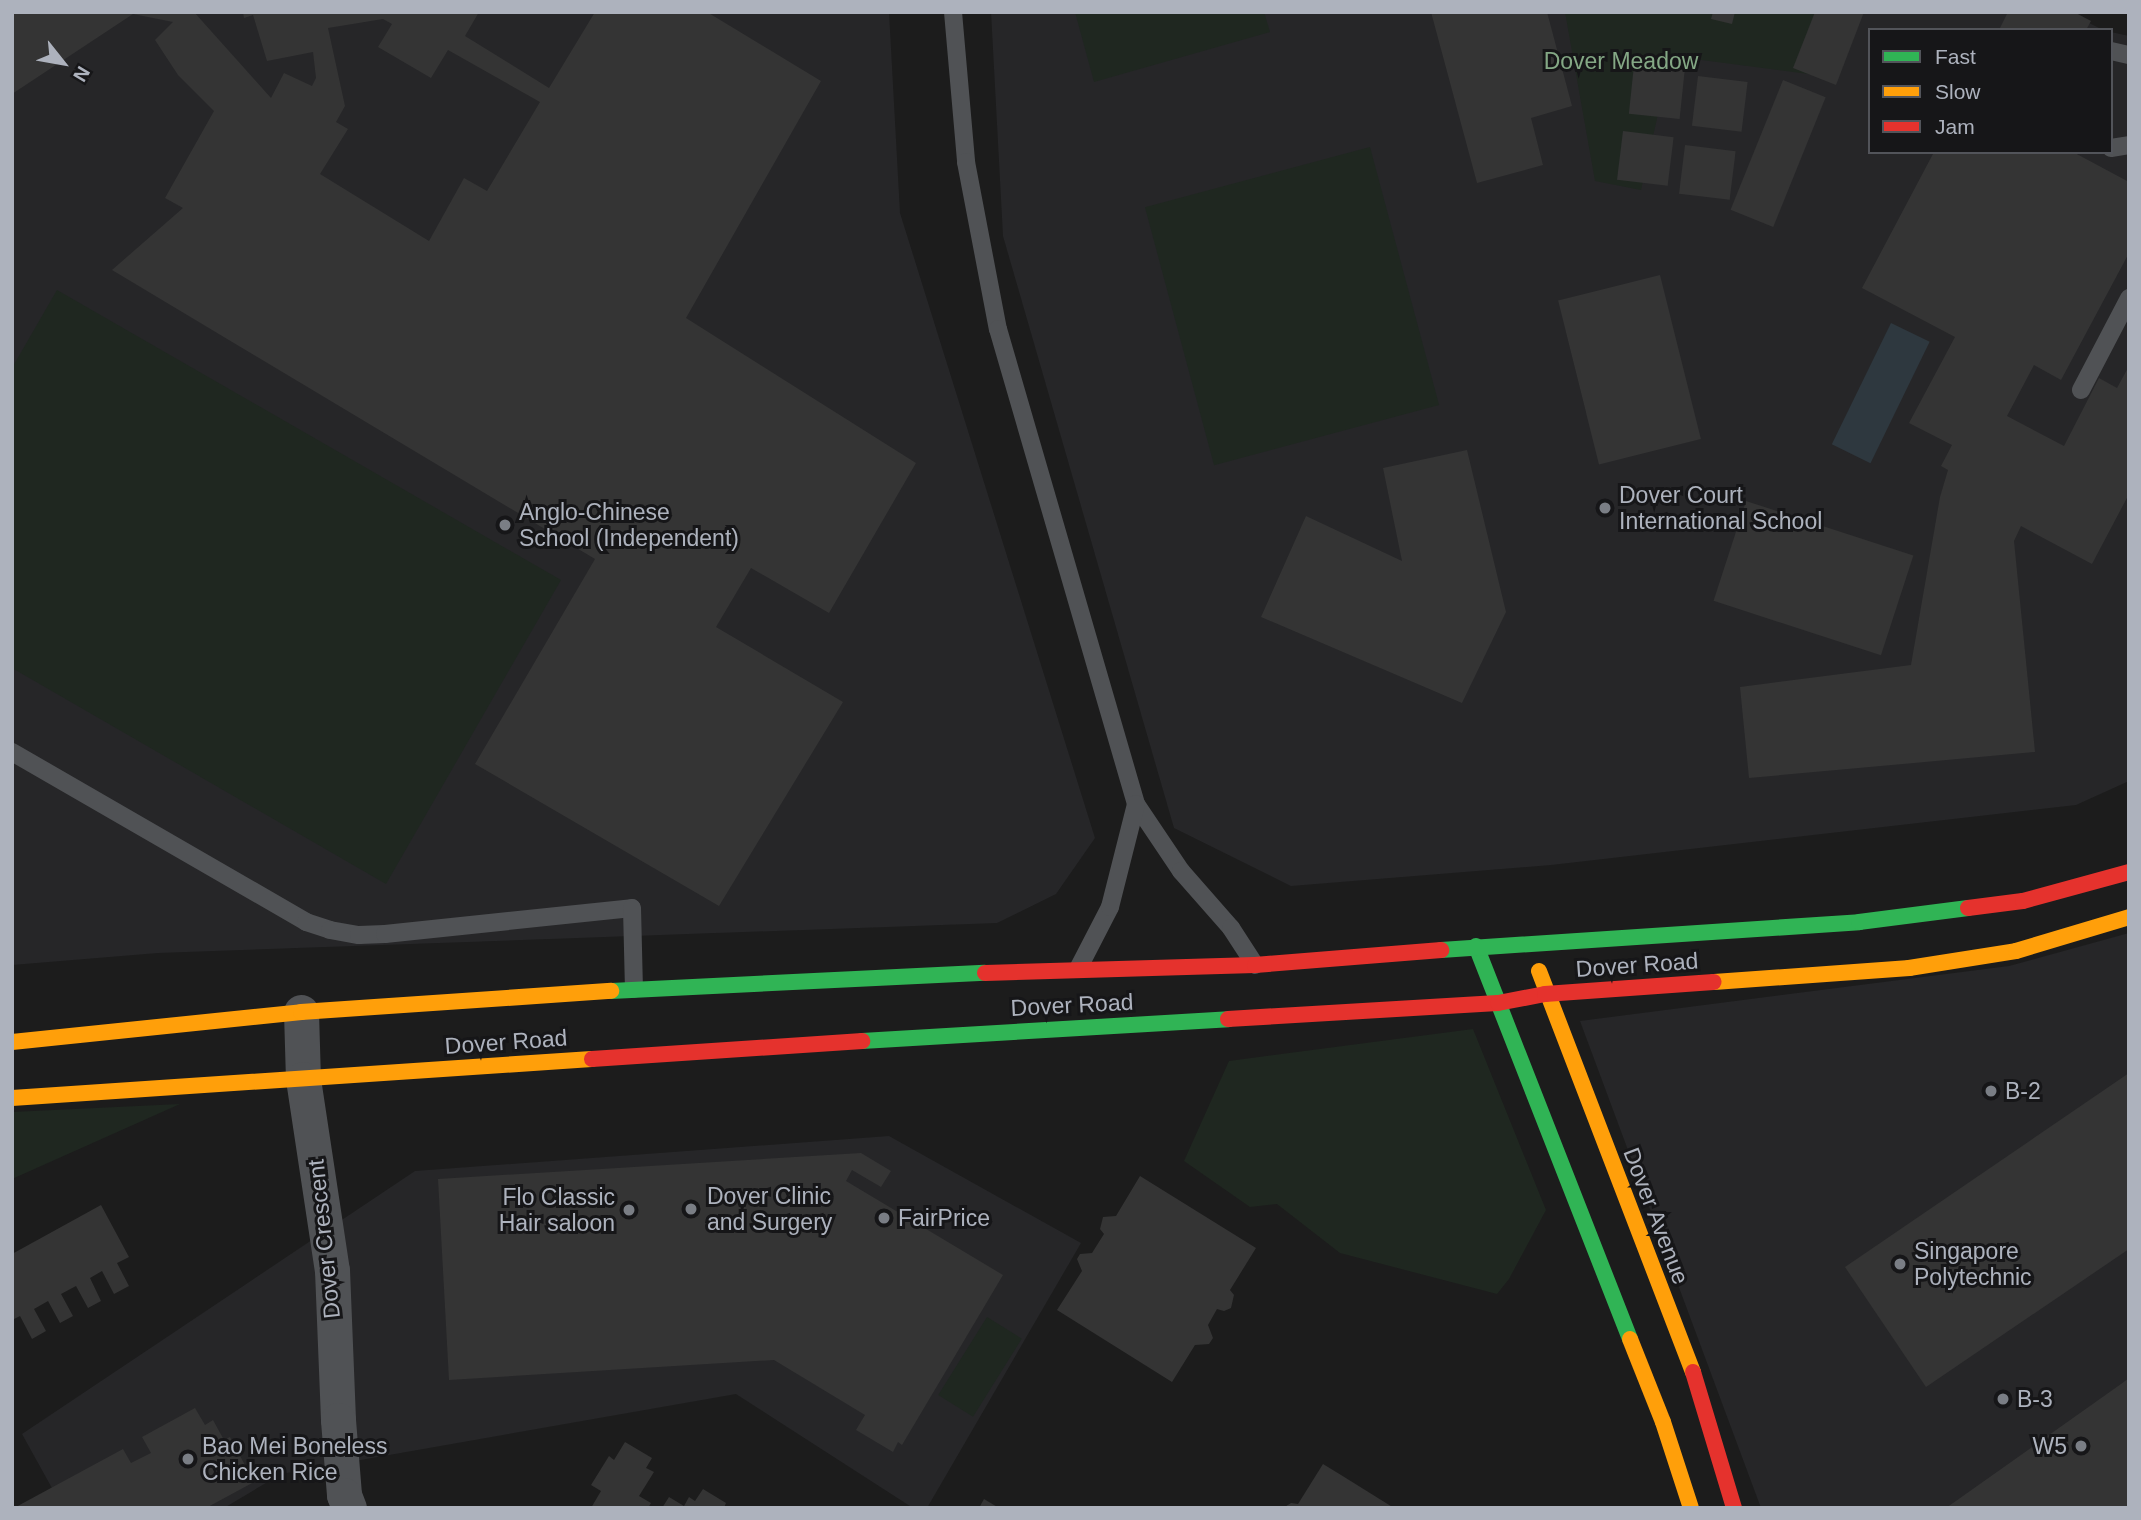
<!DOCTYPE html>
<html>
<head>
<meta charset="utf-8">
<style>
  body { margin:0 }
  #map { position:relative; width:2141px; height:1520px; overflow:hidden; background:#1c1c1c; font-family:Arial,sans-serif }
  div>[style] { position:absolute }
  .built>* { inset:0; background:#262628 }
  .green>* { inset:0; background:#1f2720; transform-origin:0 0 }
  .water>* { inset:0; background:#2e383f; transform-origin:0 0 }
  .building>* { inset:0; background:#343434; transform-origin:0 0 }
  .lane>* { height:18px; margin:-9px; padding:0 9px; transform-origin:9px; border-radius:9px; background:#505255 }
  .street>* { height:35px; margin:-17.5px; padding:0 17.5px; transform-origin:17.5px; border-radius:17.5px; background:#505255 }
  .fast>* { height:16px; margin:-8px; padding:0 8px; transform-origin:8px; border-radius:8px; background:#30b455 }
  .slow>* { height:16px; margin:-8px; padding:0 8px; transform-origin:8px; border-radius:8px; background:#ff9f0a }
  .jam>* { height:16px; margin:-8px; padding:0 8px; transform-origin:8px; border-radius:8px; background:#e5322d }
  .dots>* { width:19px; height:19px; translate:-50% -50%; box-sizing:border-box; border:4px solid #161618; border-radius:50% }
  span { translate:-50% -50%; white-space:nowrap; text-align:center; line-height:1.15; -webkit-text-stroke:6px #161618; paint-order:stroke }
  .park-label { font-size:23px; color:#84a885 }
  .poi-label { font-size:23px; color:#adb2bd }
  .left { translate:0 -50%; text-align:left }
  .right { translate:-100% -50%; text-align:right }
  .street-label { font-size:23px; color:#adb2bd }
  .frame { position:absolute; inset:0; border:14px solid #adb2bd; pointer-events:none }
  .legend { position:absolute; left:1868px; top:28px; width:245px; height:126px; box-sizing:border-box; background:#161618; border:2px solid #52545a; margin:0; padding:9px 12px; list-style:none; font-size:21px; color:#adb2bd }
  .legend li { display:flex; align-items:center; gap:14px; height:35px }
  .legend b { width:35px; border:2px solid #52545a }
  .north { position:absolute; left:28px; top:28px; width:70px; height:70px; -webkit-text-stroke:5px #161618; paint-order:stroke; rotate:121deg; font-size:19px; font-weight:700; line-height:28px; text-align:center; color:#adb2bd }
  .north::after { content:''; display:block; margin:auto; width:24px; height:32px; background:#adb2bd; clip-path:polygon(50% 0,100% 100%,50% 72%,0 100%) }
</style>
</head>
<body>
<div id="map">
  <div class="built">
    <div style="clip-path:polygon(12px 12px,889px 12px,900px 213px,1095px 838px,1056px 894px,997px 923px,158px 953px,12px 965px)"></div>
    <div style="clip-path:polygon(991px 12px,2067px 12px,2103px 30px,1870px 30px,1870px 152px,2111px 152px,2111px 32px,2129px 36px,2129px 781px,2076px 805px,1551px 865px,1291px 886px,1174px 828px,1003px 236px)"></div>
    <div style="clip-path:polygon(2129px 933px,2129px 1508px,1761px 1508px,1580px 1021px,2009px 966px)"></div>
    <div style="clip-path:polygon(889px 1136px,1081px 1243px,927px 1508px,913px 1508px,736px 1394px,281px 1474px,224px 1508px,63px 1508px,22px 1434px,415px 1171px)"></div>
  </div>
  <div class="green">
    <div style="clip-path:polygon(1075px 12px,1264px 12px,1270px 32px,1094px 82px)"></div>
    <div style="clip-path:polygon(1565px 12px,1858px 12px,1831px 77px,1671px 56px,1641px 190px,1595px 181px)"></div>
    <div style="left:1370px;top:147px;width:267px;height:233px;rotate:75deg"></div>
    <div style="clip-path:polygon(57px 290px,561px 580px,386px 884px,12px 668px,12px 368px)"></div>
    <div style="clip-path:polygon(1473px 1029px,1546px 1210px,1509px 1279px,1497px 1294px,1340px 1253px,1277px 1204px,1250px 1207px,1184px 1161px,1229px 1061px)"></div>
    <div style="clip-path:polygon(180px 1104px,12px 1179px,12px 1112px)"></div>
    <div style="left:987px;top:1317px;width:41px;height:92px;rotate:32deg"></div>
  </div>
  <div class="water">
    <div style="left:1891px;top:323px;width:43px;height:135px;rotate:26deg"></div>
  </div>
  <div class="building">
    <div style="clip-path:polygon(evenodd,12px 12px,194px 12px,271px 98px,284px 73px,312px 86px,316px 78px,313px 52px,267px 61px,253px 15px,244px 18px,243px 12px,479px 12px,465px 36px,549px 88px,595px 12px,707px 12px,821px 81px,686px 318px,916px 463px,829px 613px,751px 568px,716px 627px,843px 702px,719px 906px,475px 764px,595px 559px,112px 270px,183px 208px,165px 198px,214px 111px,178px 75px,155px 40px,173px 22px,133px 14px,12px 94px,12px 12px,383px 19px,392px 24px,378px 47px,431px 78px,448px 50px,540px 102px,487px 191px,464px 178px,429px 241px,320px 174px,348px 129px,336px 122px,345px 106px,328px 28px,383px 19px)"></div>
    <div style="clip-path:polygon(1431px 12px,1547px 12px,1572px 106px,1531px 118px,1543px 165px,1477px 183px)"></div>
    <div style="clip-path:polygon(1713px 12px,1735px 12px,1732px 24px,1711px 19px)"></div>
    <div style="clip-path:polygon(1815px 12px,1864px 12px,1836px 85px,1793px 68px)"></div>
    <div style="clip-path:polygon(2008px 12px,2074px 12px,2091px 21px,2086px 30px,1999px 30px)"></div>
    <div style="left:1634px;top:65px;width:51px;height:49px;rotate:6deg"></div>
    <div style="left:1698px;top:76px;width:50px;height:50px;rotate:7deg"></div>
    <div style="left:1783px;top:80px;width:46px;height:140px;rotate:22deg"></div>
    <div style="left:1623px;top:131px;width:51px;height:49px;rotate:7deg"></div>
    <div style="left:1685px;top:145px;width:51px;height:49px;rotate:7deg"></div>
    <div style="clip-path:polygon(1934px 152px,2073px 152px,2129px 182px,2129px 253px,2061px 380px,2034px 365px,2007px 416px,2064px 446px,2099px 378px,2117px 388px,2129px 366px,2129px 494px,2092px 564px,2021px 526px,2014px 541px,2035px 752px,1749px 778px,1740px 687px,1911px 665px,1940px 497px,1948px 470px,1941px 466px,1952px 445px,1909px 423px,1955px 337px,1862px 288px)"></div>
    <div style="left:1660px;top:275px;width:169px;height:105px;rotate:76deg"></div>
    <div style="clip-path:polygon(1467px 450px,1506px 612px,1462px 703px,1261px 617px,1306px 516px,1402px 561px,1383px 468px)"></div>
    <div style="left:1746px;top:501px;width:176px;height:105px;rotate:18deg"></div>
    <div style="clip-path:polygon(2129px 1073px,2129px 1249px,1926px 1387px,1845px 1267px)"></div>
    <div style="clip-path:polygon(861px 1153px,891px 1171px,881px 1187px,852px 1170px,846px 1181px,1003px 1275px,902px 1445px,898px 1442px,893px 1452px,856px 1430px,865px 1415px,774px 1360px,449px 1380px,438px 1179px)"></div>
    <div style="clip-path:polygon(1140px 1176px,1256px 1248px,1230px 1290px,1234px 1295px,1231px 1308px,1224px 1311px,1217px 1309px,1208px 1325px,1213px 1338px,1209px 1344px,1195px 1345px,1172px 1382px,1057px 1310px,1082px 1271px,1077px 1259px,1080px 1254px,1092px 1253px,1104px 1234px,1100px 1229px,1103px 1217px,1116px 1216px)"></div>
    <div style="clip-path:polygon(101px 1205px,129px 1257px,117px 1263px,129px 1286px,114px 1294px,102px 1271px,90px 1278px,101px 1301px,88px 1308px,76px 1286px,61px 1294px,73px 1316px,60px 1323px,48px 1301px,34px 1309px,46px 1331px,32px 1339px,20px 1316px,12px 1320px,12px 1254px)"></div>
    <div style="clip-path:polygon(2129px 1378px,2129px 1508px,1946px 1508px,2121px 1384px)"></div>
    <div style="clip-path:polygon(195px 1408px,205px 1425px,213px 1420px,224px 1440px,230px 1437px,254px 1482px,206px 1508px,14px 1508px,123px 1449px,131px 1463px,151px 1453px,142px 1437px)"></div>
    <div style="clip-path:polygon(625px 1442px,652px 1458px,646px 1468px,654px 1472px,639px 1496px,651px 1503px,648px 1508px,591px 1508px,601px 1491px,591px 1485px,609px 1456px,614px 1460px)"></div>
    <div style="clip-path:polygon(1323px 1464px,1341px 1475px,1394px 1508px,1283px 1508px,1291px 1503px,1298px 1504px)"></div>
    <div style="clip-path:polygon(703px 1489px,726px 1503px,724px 1508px,662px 1508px,669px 1497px,684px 1506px,689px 1497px,695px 1501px)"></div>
    <div style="clip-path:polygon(984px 1499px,999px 1508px,979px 1508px)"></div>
  </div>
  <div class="lane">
    <div style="left:953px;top:12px;width:151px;rotate:85deg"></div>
    <div style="left:966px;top:162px;width:170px;rotate:79.2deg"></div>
    <div style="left:998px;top:329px;width:495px;rotate:73.8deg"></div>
    <div style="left:1136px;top:804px;width:81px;rotate:56.1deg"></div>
    <div style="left:1181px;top:871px;width:76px;rotate:48.7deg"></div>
    <div style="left:1231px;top:928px;width:44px;rotate:57deg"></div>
    <div style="left:2111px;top:51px;width:18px;rotate:13deg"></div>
    <div style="left:2111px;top:148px;width:18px;rotate:-9deg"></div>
    <div style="left:2081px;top:390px;width:104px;rotate:-62.4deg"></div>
    <div style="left:12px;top:752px;width:340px;rotate:30deg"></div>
    <div style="left:306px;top:922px;width:25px;rotate:18deg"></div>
    <div style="left:330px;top:930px;width:29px;rotate:10deg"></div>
    <div style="left:359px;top:935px;width:26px;rotate:-2deg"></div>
    <div style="left:385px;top:934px;width:248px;rotate:-6deg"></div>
    <div style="left:632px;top:908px;width:81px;rotate:88.6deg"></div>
    <div style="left:1078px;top:969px;width:70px;rotate:-62.7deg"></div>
    <div style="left:1110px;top:907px;width:106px;rotate:-75.8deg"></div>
  </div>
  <div class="street">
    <div style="left:301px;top:1012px;width:67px;rotate:88.3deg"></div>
    <div style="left:303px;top:1079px;width:193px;rotate:81.4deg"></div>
    <div style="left:332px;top:1270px;width:150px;rotate:87.7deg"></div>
    <div style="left:338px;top:1420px;width:75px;rotate:85.4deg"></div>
    <div style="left:344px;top:1495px;width:14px;rotate:69deg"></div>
  </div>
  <div class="fast">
    <div style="left:1476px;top:946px;width:422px;rotate:68.6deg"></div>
    <div style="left:1441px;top:950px;width:419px;rotate:-3.8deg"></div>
    <div style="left:1859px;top:922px;width:110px;rotate:-7.3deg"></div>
    <div style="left:611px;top:991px;width:374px;rotate:-2.8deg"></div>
    <div style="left:862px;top:1041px;width:367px;rotate:-3.4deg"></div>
  </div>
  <div class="slow">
    <div style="left:1539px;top:971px;width:430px;rotate:69deg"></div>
    <div style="left:1714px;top:982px;width:196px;rotate:-4.1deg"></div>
    <div style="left:1909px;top:968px;width:108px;rotate:-9deg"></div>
    <div style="left:2016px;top:951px;width:118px;rotate:-16.7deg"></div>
    <div style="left:12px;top:1042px;width:291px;rotate:-5.9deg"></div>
    <div style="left:301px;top:1012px;width:311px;rotate:-3.9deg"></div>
    <div style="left:12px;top:1098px;width:581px;rotate:-3.85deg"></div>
    <div style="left:1630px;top:1339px;width:89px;rotate:68.3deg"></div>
    <div style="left:1663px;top:1422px;width:90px;rotate:72deg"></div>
  </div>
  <div class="jam">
    <div style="left:1968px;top:908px;width:55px;rotate:-7.3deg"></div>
    <div style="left:2023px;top:901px;width:110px;rotate:-15.3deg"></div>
    <div style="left:985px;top:973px;width:270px;rotate:-1.7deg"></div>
    <div style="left:1255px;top:965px;width:187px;rotate:-4.6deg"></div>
    <div style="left:1228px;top:1019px;width:270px;rotate:-3.4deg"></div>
    <div style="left:1498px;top:1003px;width:48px;rotate:-10.8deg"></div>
    <div style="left:1545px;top:994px;width:169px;rotate:-4.1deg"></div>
    <div style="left:592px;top:1059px;width:271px;rotate:-3.8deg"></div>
    <div style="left:1693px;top:1372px;width:142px;rotate:73.2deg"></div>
  </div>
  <div class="dots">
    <div style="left:1605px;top:508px;background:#7a7e85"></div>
    <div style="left:505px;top:525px;background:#7a7e85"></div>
    <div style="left:1991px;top:1091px;background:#7a7e85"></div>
    <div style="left:691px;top:1209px;background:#7a7e85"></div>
    <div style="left:629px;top:1210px;background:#7a7e85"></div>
    <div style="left:884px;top:1218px;background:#7a7e85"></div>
    <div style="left:1900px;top:1264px;background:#7a7e85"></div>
    <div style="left:2003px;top:1399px;background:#7a7e85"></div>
    <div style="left:2081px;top:1446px;background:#7a7e85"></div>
    <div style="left:188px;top:1459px;background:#7a7e85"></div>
  </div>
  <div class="park-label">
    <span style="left:1621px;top:61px">Dover Meadow</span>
  </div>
  <div class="poi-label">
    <span class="left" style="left:1619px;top:508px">Dover Court<br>International School</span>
    <span class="left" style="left:519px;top:525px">Anglo-Chinese<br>School (Independent)</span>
    <span class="left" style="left:2005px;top:1091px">B-2</span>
    <span class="left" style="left:707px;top:1209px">Dover Clinic<br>and Surgery</span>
    <span class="right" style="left:615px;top:1210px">Flo Classic<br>Hair saloon</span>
    <span class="left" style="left:898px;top:1218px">FairPrice</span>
    <span class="left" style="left:1914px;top:1264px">Singapore<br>Polytechnic</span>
    <span class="left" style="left:2017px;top:1399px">B-3</span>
    <span class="left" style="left:202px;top:1459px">Bao Mei Boneless<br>Chicken Rice</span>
    <span class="right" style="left:2067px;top:1446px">W5</span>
  </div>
  <div class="street-label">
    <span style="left:1637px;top:965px;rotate:-4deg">Dover Road</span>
    <span style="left:1072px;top:1005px;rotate:-3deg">Dover Road</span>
    <span style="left:506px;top:1042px;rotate:-4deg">Dover Road</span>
    <span style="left:1656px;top:1216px;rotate:69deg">Dover Avenue</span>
    <span style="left:324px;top:1239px;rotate:-96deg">Dover Crescent</span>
  </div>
  <div class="frame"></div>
  <ul class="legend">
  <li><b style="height:9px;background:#30b455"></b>Fast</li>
  <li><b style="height:9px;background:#ff9f0a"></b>Slow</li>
  <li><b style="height:9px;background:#e5322d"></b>Jam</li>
  </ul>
  <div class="north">N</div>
</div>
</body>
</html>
